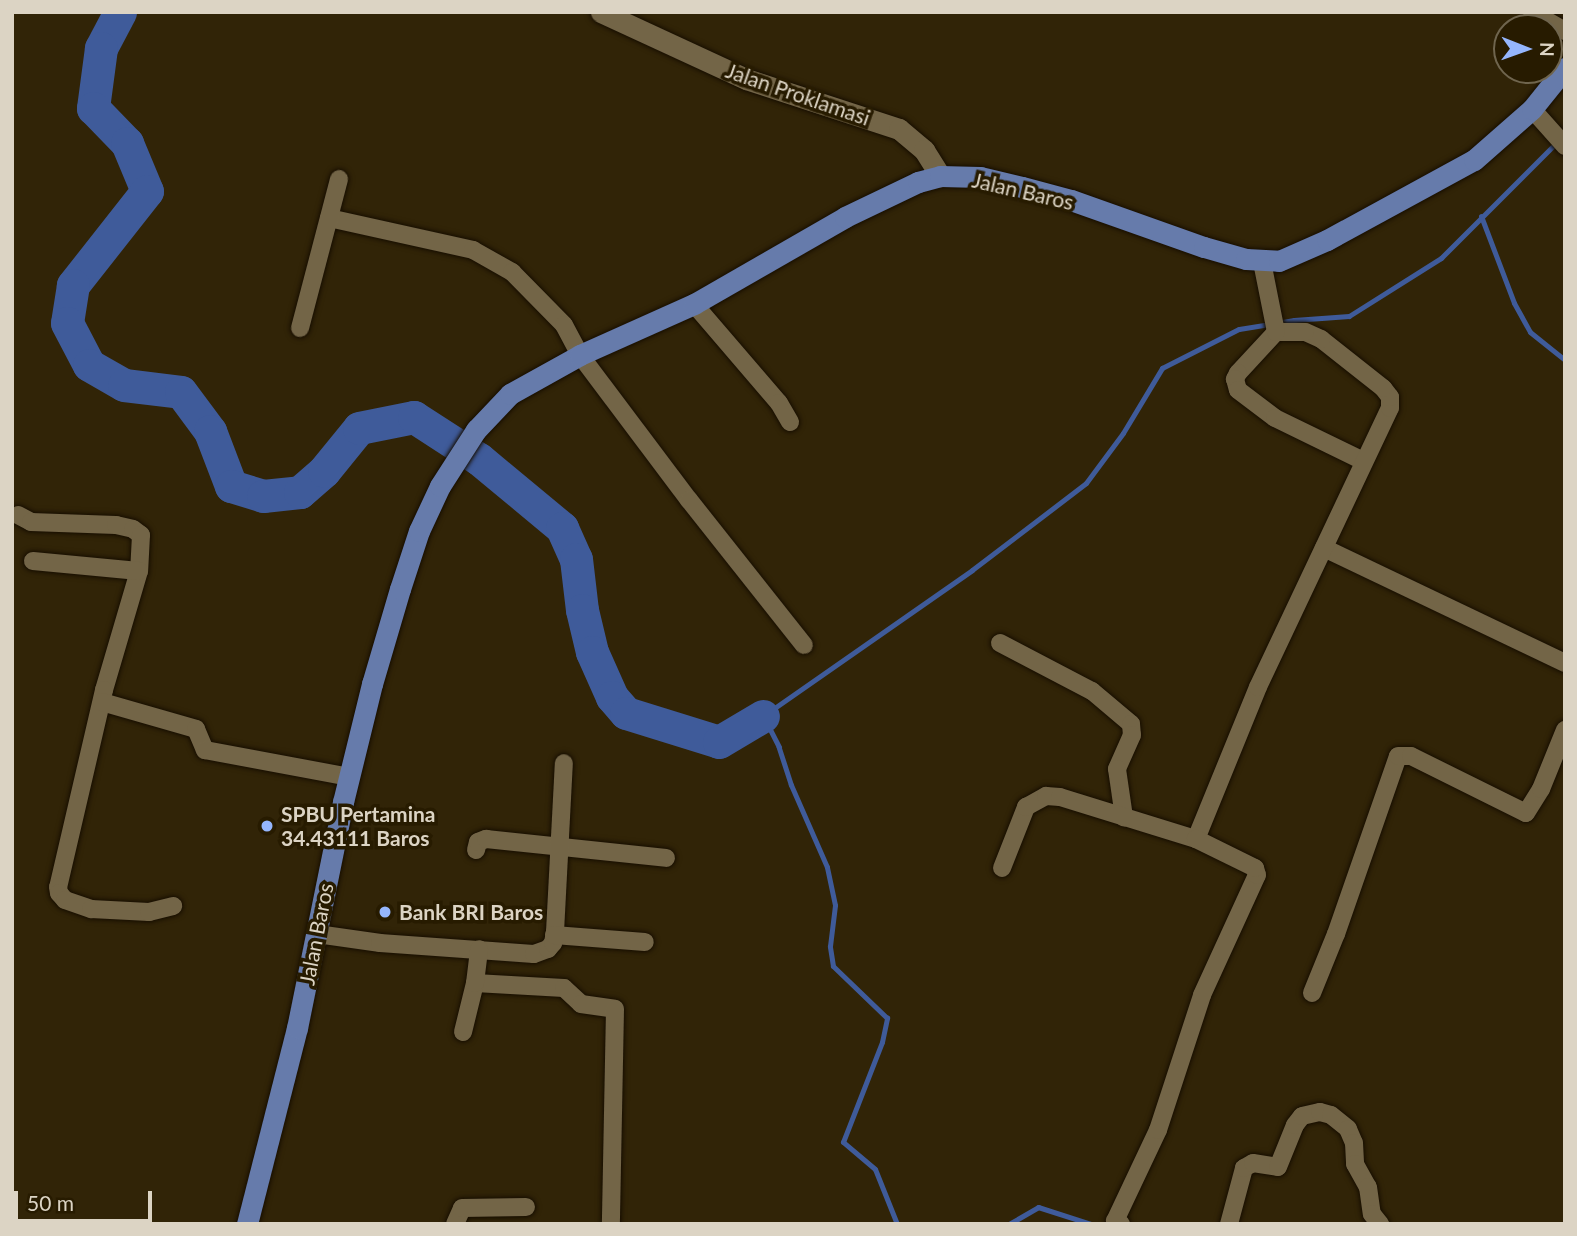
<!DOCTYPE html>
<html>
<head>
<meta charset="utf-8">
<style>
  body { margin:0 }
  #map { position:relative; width:1577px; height:1236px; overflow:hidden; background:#312407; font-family:Lato,sans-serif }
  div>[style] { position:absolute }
  .stream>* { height:5px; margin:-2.5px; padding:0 2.5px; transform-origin:2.5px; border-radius:2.5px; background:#3f5b9a }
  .river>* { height:33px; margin:-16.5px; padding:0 16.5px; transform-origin:16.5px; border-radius:16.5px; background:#3f5b9a }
  .roads { filter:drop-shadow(0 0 2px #170e00) drop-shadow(0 0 2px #170e00) }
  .street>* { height:18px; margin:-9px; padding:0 9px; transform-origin:9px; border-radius:9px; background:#736547 }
  .secondary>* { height:21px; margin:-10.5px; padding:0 10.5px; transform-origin:10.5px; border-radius:10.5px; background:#736547 }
  .primary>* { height:21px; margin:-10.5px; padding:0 10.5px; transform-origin:10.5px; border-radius:10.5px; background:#667bab }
  .dots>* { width:19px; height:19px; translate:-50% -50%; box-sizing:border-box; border:4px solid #271b00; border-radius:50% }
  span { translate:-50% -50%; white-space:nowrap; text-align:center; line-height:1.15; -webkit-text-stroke:7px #271b00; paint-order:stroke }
  .street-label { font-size:21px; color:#dcd4c4 }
  .poi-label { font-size:21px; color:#dcd4c4; font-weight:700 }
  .left { translate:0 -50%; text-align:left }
  .frame { position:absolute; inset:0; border:14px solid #dcd4c4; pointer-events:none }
  .north { position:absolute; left:1493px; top:14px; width:70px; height:70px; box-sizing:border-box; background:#271b00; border:2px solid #6f654e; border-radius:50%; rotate:91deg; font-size:19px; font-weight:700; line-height:28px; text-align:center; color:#dcd4c4 }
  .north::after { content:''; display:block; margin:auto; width:24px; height:32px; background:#95b6fd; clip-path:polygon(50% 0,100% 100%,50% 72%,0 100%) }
  .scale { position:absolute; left:14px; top:1191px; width:138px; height:32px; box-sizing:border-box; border:4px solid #dcd4c4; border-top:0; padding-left:9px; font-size:21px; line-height:24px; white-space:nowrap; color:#dcd4c4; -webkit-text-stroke:5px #271b00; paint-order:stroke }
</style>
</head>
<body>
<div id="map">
  <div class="stream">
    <div style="left:1481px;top:216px;width:93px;rotate:69.2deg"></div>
    <div style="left:1514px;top:303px;width:33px;rotate:61deg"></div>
    <div style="left:1530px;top:332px;width:45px;rotate:38.7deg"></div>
    <div style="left:897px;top:1224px;width:59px;rotate:-111.8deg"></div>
    <div style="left:875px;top:1169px;width:42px;rotate:-139.8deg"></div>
    <div style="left:843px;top:1142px;width:107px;rotate:-68.7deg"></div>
    <div style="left:882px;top:1042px;width:25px;rotate:-78deg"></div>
    <div style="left:887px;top:1018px;width:75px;rotate:-136.1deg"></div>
    <div style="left:833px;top:966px;width:20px;rotate:-99deg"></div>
    <div style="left:830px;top:946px;width:41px;rotate:-83deg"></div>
    <div style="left:835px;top:905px;width:39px;rotate:-102deg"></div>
    <div style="left:827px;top:867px;width:90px;rotate:-113.7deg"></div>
    <div style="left:791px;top:785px;width:40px;rotate:-108deg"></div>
    <div style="left:779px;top:747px;width:35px;rotate:-117deg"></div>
    <div style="left:763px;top:716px;width:255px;rotate:-34.9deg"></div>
    <div style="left:972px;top:570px;width:143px;rotate:-37.3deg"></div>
    <div style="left:1086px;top:483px;width:62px;rotate:-53.5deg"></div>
    <div style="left:1123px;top:433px;width:76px;rotate:-59deg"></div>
    <div style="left:1162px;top:368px;width:86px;rotate:-26.9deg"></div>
    <div style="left:1239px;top:329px;width:56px;rotate:-9.3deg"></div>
    <div style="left:1294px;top:320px;width:55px;rotate:-4.2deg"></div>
    <div style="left:1349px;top:316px;width:109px;rotate:-32.2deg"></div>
    <div style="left:1441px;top:258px;width:165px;rotate:-45deg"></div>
    <div style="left:1009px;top:1224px;width:34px;rotate:-30deg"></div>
    <div style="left:1038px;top:1207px;width:56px;rotate:17.8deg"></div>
  </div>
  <div class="river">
    <div style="left:120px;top:12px;width:41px;rotate:117.8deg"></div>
    <div style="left:101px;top:48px;width:61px;rotate:97.6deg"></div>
    <div style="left:93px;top:108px;width:49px;rotate:45.8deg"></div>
    <div style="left:127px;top:143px;width:52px;rotate:67.4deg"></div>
    <div style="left:147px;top:191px;width:120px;rotate:128.2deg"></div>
    <div style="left:73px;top:285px;width:38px;rotate:99deg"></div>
    <div style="left:67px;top:323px;width:47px;rotate:62.4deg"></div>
    <div style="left:89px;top:365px;width:40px;rotate:29.7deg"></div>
    <div style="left:124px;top:385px;width:57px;rotate:7deg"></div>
    <div style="left:181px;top:392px;width:49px;rotate:53.4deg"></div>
    <div style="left:210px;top:431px;width:59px;rotate:69.1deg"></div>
    <div style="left:231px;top:486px;width:34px;rotate:17deg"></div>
    <div style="left:263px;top:496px;width:37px;rotate:-6deg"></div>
    <div style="left:300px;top:492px;width:32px;rotate:-41deg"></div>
    <div style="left:324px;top:471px;width:55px;rotate:-50.9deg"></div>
    <div style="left:359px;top:428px;width:56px;rotate:-11.3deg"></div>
    <div style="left:414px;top:417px;width:77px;rotate:32.9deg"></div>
    <div style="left:479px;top:459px;width:108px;rotate:39.7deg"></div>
    <div style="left:562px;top:528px;width:34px;rotate:66deg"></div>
    <div style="left:576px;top:559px;width:51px;rotate:83.3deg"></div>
    <div style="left:582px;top:610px;width:43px;rotate:76.6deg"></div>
    <div style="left:592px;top:652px;width:49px;rotate:66deg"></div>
    <div style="left:612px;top:697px;width:21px;rotate:49deg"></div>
    <div style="left:626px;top:713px;width:97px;rotate:17.3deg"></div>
    <div style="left:719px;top:742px;width:51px;rotate:-30.6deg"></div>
  </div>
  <div class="roads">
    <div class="street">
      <div style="left:1532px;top:12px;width:38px;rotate:30deg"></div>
      <div style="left:1532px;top:109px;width:50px;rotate:48.3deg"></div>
      <div style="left:329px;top:218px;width:148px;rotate:12.5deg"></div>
      <div style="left:473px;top:250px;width:45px;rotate:29.4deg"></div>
      <div style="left:512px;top:272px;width:74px;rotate:45.5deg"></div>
      <div style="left:564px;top:325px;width:34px;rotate:62deg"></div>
      <div style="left:580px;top:355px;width:181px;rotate:53.1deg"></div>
      <div style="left:689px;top:500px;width:185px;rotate:51.6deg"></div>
      <div style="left:694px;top:304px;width:130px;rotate:49.4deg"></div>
      <div style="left:779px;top:403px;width:22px;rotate:60deg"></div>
      <div style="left:300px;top:328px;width:154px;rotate:-75.3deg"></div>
      <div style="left:1276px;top:332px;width:56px;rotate:132.8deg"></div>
      <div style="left:1238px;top:373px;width:7px;rotate:117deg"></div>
      <div style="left:1235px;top:379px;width:11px;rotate:75deg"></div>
      <div style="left:1238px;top:390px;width:46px;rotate:37.1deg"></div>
      <div style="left:1275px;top:418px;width:98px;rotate:26deg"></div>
      <div style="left:18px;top:515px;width:15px;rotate:28deg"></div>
      <div style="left:31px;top:522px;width:85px;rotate:2deg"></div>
      <div style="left:116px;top:525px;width:17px;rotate:13deg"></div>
      <div style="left:133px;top:529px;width:10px;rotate:37deg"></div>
      <div style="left:141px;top:535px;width:36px;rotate:93deg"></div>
      <div style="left:139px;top:571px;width:124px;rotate:106.4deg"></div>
      <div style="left:104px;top:690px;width:202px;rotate:103.1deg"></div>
      <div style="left:58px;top:887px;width:6px;rotate:81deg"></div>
      <div style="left:59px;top:893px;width:9px;rotate:49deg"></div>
      <div style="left:65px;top:900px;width:28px;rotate:19deg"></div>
      <div style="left:91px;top:909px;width:58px;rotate:3deg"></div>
      <div style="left:149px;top:912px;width:25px;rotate:-14deg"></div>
      <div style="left:1324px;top:548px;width:267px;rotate:25.5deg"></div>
      <div style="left:33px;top:561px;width:106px;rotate:5.4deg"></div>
      <div style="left:1000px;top:643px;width:104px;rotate:27.6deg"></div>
      <div style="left:1092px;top:691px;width:51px;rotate:40.2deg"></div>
      <div style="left:1131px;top:724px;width:11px;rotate:85deg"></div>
      <div style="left:1132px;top:735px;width:37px;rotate:114deg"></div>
      <div style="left:1117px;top:769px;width:49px;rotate:81.7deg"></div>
      <div style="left:102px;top:702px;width:98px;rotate:16deg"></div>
      <div style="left:196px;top:729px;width:23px;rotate:67deg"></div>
      <div style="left:205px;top:750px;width:147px;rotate:10.6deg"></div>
      <div style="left:476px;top:850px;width:8px;rotate:-76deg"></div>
      <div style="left:478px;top:842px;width:9px;rotate:-21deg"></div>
      <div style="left:486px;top:839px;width:181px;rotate:6deg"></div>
      <div style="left:1002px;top:868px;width:66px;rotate:-68.5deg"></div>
      <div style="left:1026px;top:807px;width:23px;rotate:-29deg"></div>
      <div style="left:1046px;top:796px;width:14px;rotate:4deg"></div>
      <div style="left:1060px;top:797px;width:142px;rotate:17.2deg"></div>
      <div style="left:1196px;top:839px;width:164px;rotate:-67.8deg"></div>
      <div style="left:1258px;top:687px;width:309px;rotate:-64.7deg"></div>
      <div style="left:1390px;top:408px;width:11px;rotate:-90deg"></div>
      <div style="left:1390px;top:397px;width:11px;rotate:-128deg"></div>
      <div style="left:1383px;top:388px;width:79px;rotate:-141.7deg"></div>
      <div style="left:1321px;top:339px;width:17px;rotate:-156deg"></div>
      <div style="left:1305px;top:332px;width:29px;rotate:180deg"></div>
      <div style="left:1276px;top:332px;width:71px;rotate:-101.3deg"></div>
      <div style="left:317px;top:934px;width:64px;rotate:8.1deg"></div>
      <div style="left:380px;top:943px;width:154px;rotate:4.1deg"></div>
      <div style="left:534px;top:954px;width:15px;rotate:-20deg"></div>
      <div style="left:548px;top:949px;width:8px;rotate:-50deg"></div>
      <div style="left:553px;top:943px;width:11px;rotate:-80deg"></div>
      <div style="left:555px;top:932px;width:169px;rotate:-87deg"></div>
      <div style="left:554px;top:935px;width:91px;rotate:4.4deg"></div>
      <div style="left:475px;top:983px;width:89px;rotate:3.2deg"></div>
      <div style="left:564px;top:988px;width:23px;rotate:43deg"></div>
      <div style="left:581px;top:1004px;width:34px;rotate:8deg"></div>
      <div style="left:615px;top:1009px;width:215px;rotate:91.1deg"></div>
      <div style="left:1312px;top:993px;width:64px;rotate:-67.9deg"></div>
      <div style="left:1336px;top:934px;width:188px;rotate:-70.8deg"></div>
      <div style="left:1398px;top:756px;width:13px"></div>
      <div style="left:1411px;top:756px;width:128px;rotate:26.4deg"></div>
      <div style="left:1526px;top:813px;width:28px;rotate:-58deg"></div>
      <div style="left:1541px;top:789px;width:64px;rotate:-67.9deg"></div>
      <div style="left:463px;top:1032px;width:50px;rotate:-76.2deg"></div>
      <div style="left:475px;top:983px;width:34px;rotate:-83deg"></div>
      <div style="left:455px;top:1224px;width:17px;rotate:-66deg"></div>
      <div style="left:462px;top:1208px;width:64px;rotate:-0.9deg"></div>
      <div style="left:1121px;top:1224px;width:7px;rotate:-153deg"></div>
      <div style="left:1115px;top:1221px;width:101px;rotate:-64.7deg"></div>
      <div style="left:1158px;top:1130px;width:142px;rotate:-71.9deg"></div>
      <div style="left:1202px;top:995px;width:132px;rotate:-65.4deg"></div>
      <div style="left:1257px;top:875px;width:7px;rotate:-106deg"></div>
      <div style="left:1255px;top:868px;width:66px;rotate:-153.8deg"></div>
      <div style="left:1229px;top:1224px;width:58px;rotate:-75deg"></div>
      <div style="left:1244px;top:1168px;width:10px;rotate:-29deg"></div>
      <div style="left:1253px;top:1163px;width:25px;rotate:9deg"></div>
      <div style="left:1278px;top:1167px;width:45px;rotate:-68deg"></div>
      <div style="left:1295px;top:1125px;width:11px;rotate:-52deg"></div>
      <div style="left:1302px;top:1116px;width:18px;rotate:-13deg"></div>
      <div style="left:1320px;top:1112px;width:11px;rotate:15deg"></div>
      <div style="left:1331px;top:1115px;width:22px;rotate:39deg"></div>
      <div style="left:1348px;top:1129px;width:15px;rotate:67deg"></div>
      <div style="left:1354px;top:1143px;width:21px;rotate:87deg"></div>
      <div style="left:1355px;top:1164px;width:26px;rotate:61deg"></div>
      <div style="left:1368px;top:1187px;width:27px;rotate:82deg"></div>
      <div style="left:1372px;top:1214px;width:13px;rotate:51deg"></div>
    </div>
    <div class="secondary">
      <div style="left:601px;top:12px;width:160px;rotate:24.8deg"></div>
      <div style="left:746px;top:79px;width:161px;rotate:18.1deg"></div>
      <div style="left:899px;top:129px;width:33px;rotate:40deg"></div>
      <div style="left:924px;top:150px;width:31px;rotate:58deg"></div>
    </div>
    <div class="primary">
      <div style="left:247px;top:1224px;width:202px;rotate:-75.7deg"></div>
      <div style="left:297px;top:1028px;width:231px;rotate:-78.5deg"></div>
      <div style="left:343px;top:802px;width:122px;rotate:-76.2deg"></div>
      <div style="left:372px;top:684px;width:99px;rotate:-73.6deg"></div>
      <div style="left:400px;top:589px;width:61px;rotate:-71.9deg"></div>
      <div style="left:419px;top:531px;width:50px;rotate:-65deg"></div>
      <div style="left:440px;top:486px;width:67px;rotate:-57.3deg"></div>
      <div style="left:476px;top:430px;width:50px;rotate:-46.6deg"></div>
      <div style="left:510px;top:394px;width:80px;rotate:-29.1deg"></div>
      <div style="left:580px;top:355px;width:125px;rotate:-24.1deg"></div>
      <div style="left:694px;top:304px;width:174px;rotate:-29.9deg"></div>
      <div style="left:845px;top:217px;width:81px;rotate:-25.6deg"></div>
      <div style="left:918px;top:182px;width:23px;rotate:-15deg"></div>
      <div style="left:940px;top:176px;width:40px;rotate:1.4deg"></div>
      <div style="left:980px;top:177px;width:43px;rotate:13.4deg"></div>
      <div style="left:1022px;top:187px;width:51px;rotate:14.9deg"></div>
      <div style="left:1071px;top:200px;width:141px;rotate:19.5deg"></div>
      <div style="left:1204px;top:247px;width:44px;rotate:15.9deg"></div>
      <div style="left:1246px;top:259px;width:33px;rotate:3deg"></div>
      <div style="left:1279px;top:261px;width:52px;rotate:-23.6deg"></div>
      <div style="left:1327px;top:240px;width:167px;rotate:-28.6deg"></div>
      <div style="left:1474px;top:160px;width:77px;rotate:-41.3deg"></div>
      <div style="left:1532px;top:109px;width:53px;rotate:-51.2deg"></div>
    </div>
  </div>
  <div class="dots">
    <div style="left:267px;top:826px;background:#95b6fd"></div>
    <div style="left:385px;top:912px;background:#95b6fd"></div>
  </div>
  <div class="street-label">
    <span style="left:798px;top:94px;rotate:19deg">Jalan Proklamasi</span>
    <span style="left:1023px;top:191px;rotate:13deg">Jalan Baros</span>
    <span style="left:316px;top:934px;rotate:-79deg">Jalan Baros</span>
  </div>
  <div class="poi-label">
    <span class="left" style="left:281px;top:826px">SPBU Pertamina<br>34.43111 Baros</span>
    <span class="left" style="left:399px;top:912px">Bank BRI Baros</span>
  </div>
  <div class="frame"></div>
  <div class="north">N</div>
  <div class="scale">50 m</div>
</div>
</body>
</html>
